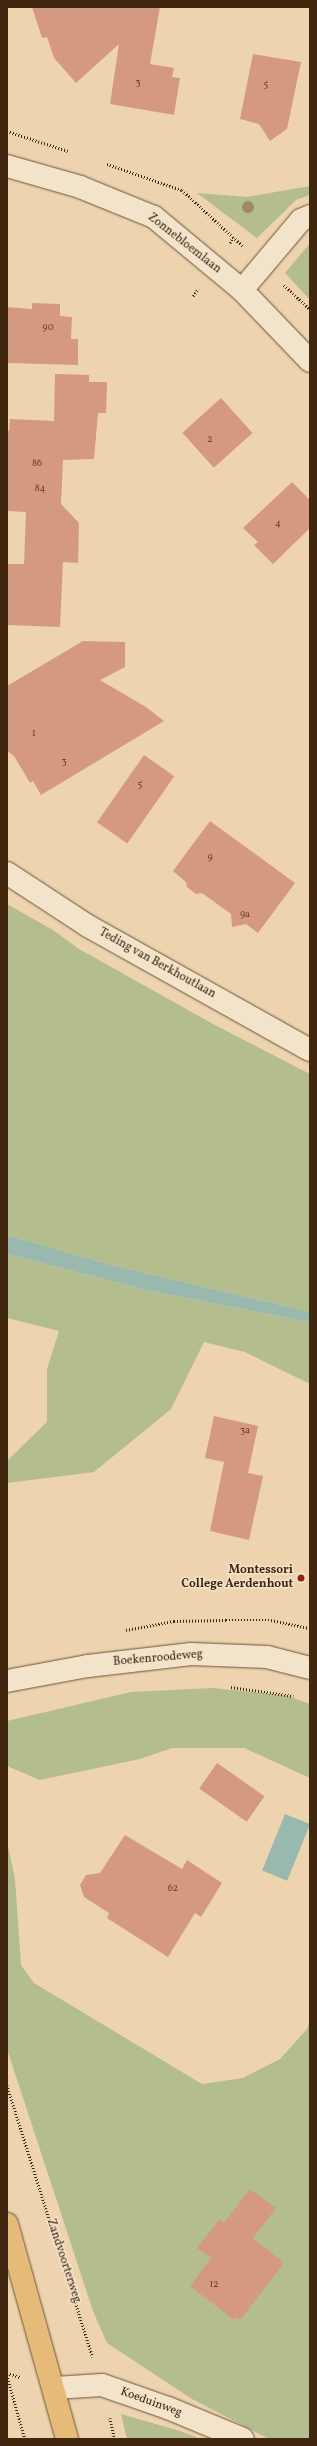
<!DOCTYPE html>
<html>
<head>
<meta charset="utf-8">
<style>
  body { margin:0 }
  #map { position:relative; width:317px; height:2446px; overflow:hidden; background:#edd4af; font-family:Vollkorn,serif }
  div>[style] { position:absolute }
  .green>* { inset:0; background:#b4bd8d }
  .water>* { inset:0; background:#99b8ae; transform-origin:0 0 }
  .building>* { inset:0; background:#d59982; transform-origin:0 0 }
  .path>* { height:2.5px; margin-top:-1.25px; transform-origin:0; background:repeating-linear-gradient(90deg,#422710 0 1px,transparent 0 3px) }
  .roads { filter:drop-shadow(0 0 1px #6d5238) drop-shadow(0 0 1px #6d5238) }
  .minor>* { height:22px; margin:-11px; padding:0 11px; transform-origin:11px; border-radius:11px; background:#f3e3cb }
  .tertiary>* { height:22px; margin:-11px; padding:0 11px; transform-origin:11px; border-radius:11px; background:#f3e3cb }
  .secondary>* { height:22px; margin:-11px; padding:0 11px; transform-origin:11px; border-radius:11px; background:#f3e3cb }
  .primary>* { height:22px; margin:-11px; padding:0 11px; transform-origin:11px; border-radius:11px; background:#e6ba78 }
  .trees>* { width:12px; height:12px; margin:-6px; border-radius:50%; background:#9e8969 }
  .dots>* { width:11px; height:11px; translate:-50% -50%; box-sizing:border-box; border:2px solid #f3e3cb; border-radius:50% }
  span { translate:-50% -50%; white-space:nowrap; text-align:center; line-height:1.15; -webkit-text-stroke:3px #f3e3cb; paint-order:stroke }
  .number-label { font-size:10px; color:#67442c }
  .number-label span { -webkit-text-stroke-width:0 }
  .street-label { font-size:12px; color:#422710 }
  .poi-label { font-size:12px; color:#422710; font-weight:700 }
  .right { translate:-100% -50%; text-align:right }
  .frame { position:absolute; inset:0; border:8px solid #422710; pointer-events:none }
</style>
</head>
<body>
<div id="map">
  <div class="green">
    <div style="clip-path:polygon(310px 186px,310px 195px,296px 200px,257px 238px,197px 193px,247px 197px)"></div>
    <div style="clip-path:polygon(310px 243px,310px 300px,285px 273px)"></div>
    <div style="clip-path:polygon(7px 904px,53px 930px,79px 949px,213px 1024px,310px 1074px,310px 1312px,107px 1264px,7px 1235px)"></div>
    <div style="clip-path:polygon(7px 1254px,151px 1291px,310px 1322px,310px 1384px,245px 1352px,204px 1342px,171px 1409px,94px 1472px,7px 1483px,7px 1461px,47px 1422px,47px 1369px,59px 1331px,7px 1318px)"></div>
    <div style="clip-path:polygon(213px 1688px,288px 1696px,310px 1704px,310px 1778px,244px 1748px,172px 1748px,140px 1759px,40px 1780px,7px 1766px,7px 1721px,131px 1692px)"></div>
    <div style="clip-path:polygon(7px 1841px,15px 1879px,21px 1965px,34px 1983px,202px 2084px,243px 2078px,280px 2059px,307px 2029px,310px 2020px,310px 2439px,269px 2439px,192px 2399px,107px 2343px,93px 2311px,7px 2049px)"></div>
    <div style="clip-path:polygon(121px 2414px,180px 2431px,201px 2439px,127px 2439px)"></div>
  </div>
  <div class="water">
    <div style="clip-path:polygon(7px 1235px,107px 1264px,310px 1312px,310px 1322px,151px 1291px,7px 1254px)"></div>
    <div style="left:285px;top:1814px;width:27px;height:61px;rotate:22deg"></div>
  </div>
  <div class="building">
    <div style="clip-path:polygon(32px 7px,160px 7px,150px 64px,174px 68px,172px 77px,180px 78px,174px 115px,110px 104px,119px 44px,76px 83px,54px 58px,47px 37px,42px 38px)"></div>
    <div style="clip-path:polygon(253px 54px,301px 62px,287px 129px,270px 141px,259px 124px,240px 119px)"></div>
    <div style="clip-path:polygon(32px 303px,60px 304px,60px 316px,72px 317px,71px 339px,78px 339px,78px 365px,7px 363px,7px 307px,32px 309px)"></div>
    <div style="clip-path:polygon(55px 374px,89px 375px,89px 382px,107px 382px,106px 413px,98px 413px,94px 459px,63px 460px,61px 504px,79px 523px,78px 563px,63px 562px,60px 627px,7px 625px,7px 564px,24px 564px,26px 512px,7px 511px,7px 430px,9px 431px,10px 419px,54px 421px)"></div>
    <div style="left:221px;top:398px;width:47px;height:52px;rotate:48deg"></div>
    <div style="clip-path:polygon(292px 482px,310px 500px,310px 528px,273px 564px,254px 545px,258px 542px,243px 528px)"></div>
    <div style="clip-path:polygon(83px 641px,125px 642px,125px 667px,100px 680px,146px 707px,164px 721px,41px 795px,33px 781px,30px 783px,14px 756px,7px 751px,7px 686px)"></div>
    <div style="left:144px;top:755px;width:37px;height:82px;rotate:35deg"></div>
    <div style="clip-path:polygon(210px 821px,295px 883px,258px 933px,246px 924px,232px 927px,231px 914px,202px 893px,196px 894px,187px 887px,186px 882px,173px 871px)"></div>
    <div style="clip-path:polygon(214px 1416px,258px 1426px,248px 1473px,263px 1476px,249px 1540px,210px 1531px,224px 1462px,205px 1458px)"></div>
    <div style="left:217px;top:1763px;width:58px;height:31px;rotate:35deg"></div>
    <div style="clip-path:polygon(125px 1835px,182px 1869px,187px 1860px,222px 1883px,201px 1917px,195px 1913px,168px 1957px,107px 1918px,109px 1913px,84px 1897px,80px 1885px,86px 1875px,100px 1873px)"></div>
    <div style="clip-path:polygon(250px 2189px,276px 2208px,253px 2238px,284px 2263px,240px 2320px,237px 2317px,234px 2320px,190px 2286px,211px 2258px,197px 2248px,220px 2219px,224px 2223px)"></div>
  </div>
  <div class="path">
    <div style="left:7px;top:131px;width:64px;rotate:18.2deg"></div>
    <div style="left:107px;top:164px;width:79px;rotate:19.1deg"></div>
    <div style="left:182px;top:190px;width:69px;rotate:42.7deg"></div>
    <div style="left:230px;top:243px;width:7px;rotate:-63deg"></div>
    <div style="left:233px;top:237px;width:13px;rotate:42deg"></div>
    <div style="left:284px;top:285px;width:35px;rotate:43deg"></div>
    <div style="left:193px;top:296px;width:9px;rotate:-54deg"></div>
    <div style="left:126px;top:1630px;width:49px;rotate:-10.6deg"></div>
    <div style="left:174px;top:1621px;width:52px;rotate:-1.1deg"></div>
    <div style="left:226px;top:1620px;width:45px"></div>
    <div style="left:271px;top:1620px;width:40px;rotate:12deg"></div>
    <div style="left:231px;top:1687px;width:63px;rotate:8.3deg"></div>
    <div style="left:7px;top:2085px;width:285px;rotate:72.5deg"></div>
    <div style="left:7px;top:2373px;width:14px;rotate:17deg"></div>
    <div style="left:7px;top:2375px;width:66px;rotate:74.3deg"></div>
    <div style="left:110px;top:2418px;width:22px;rotate:77deg"></div>
  </div>
  <div class="roads">
    <div class="minor">
      <div style="left:242px;top:290px;width:92px;rotate:-49.9deg"></div>
      <div style="left:301px;top:220px;width:10px;rotate:-24deg"></div>
      <div style="left:7px;top:873px;width:97px;rotate:33.2deg"></div>
      <div style="left:88px;top:926px;width:254px;rotate:29.2deg"></div>
      <div style="left:55px;top:2388px;width:47px;rotate:-3.7deg"></div>
      <div style="left:102px;top:2385px;width:70px;rotate:19.2deg"></div>
      <div style="left:168px;top:2408px;width:81px;rotate:22.5deg"></div>
    </div>
    <div class="tertiary">
      <div style="left:7px;top:166px;width:76px;rotate:16deg"></div>
      <div style="left:80px;top:187px;width:80px;rotate:22.1deg"></div>
      <div style="left:154px;top:217px;width:114px;rotate:39.7deg"></div>
      <div style="left:242px;top:290px;width:98px;rotate:46.2deg"></div>
    </div>
    <div class="secondary">
      <div style="left:7px;top:1681px;width:82px;rotate:-10.5deg"></div>
      <div style="left:88px;top:1666px;width:104px;rotate:-6.6deg"></div>
      <div style="left:191px;top:1654px;width:76px;rotate:2.3deg"></div>
      <div style="left:267px;top:1657px;width:44px;rotate:14.3deg"></div>
    </div>
    <div class="primary">
      <div style="left:7px;top:2224px;width:223px;rotate:74.4deg"></div>
    </div>
  </div>
  <div class="trees">
    <div style="left:248px;top:207px"></div>
  </div>
  <div class="dots">
    <div style="left:301px;top:1578px;background:#8f2418"></div>
  </div>
  <div class="number-label">
    <span style="left:138px;top:83px">3</span>
    <span style="left:266px;top:85px">5</span>
    <span style="left:48px;top:328px">90</span>
    <span style="left:210px;top:440px">2</span>
    <span style="left:37px;top:464px">86</span>
    <span style="left:40px;top:489px">84</span>
    <span style="left:278px;top:524px">4</span>
    <span style="left:34px;top:734px">1</span>
    <span style="left:64px;top:762px">3</span>
    <span style="left:140px;top:785px">5</span>
    <span style="left:210px;top:858px">9</span>
    <span style="left:245px;top:915px">9a</span>
    <span style="left:245px;top:1431px">3a</span>
    <span style="left:173px;top:1889px">62</span>
    <span style="left:214px;top:2285px">12</span>
  </div>
  <div class="street-label">
    <span style="left:184px;top:244px;rotate:38deg">Zonnebloemlaan</span>
    <span style="left:157px;top:964px;rotate:29deg">Teding van Berkhoutlaan</span>
    <span style="left:158px;top:1659px;rotate:-5deg">Boekenroodeweg</span>
    <span style="left:63px;top:2261px;rotate:72deg">Zandvoorterweg</span>
    <span style="left:151px;top:2403px;rotate:20deg">Koeduinweg</span>
  </div>
  <div class="poi-label">
    <span class="right" style="left:293px;top:1578px">Montessori<br>College Aerdenhout</span>
  </div>
  <div class="frame"></div>
</div>
</body>
</html>
